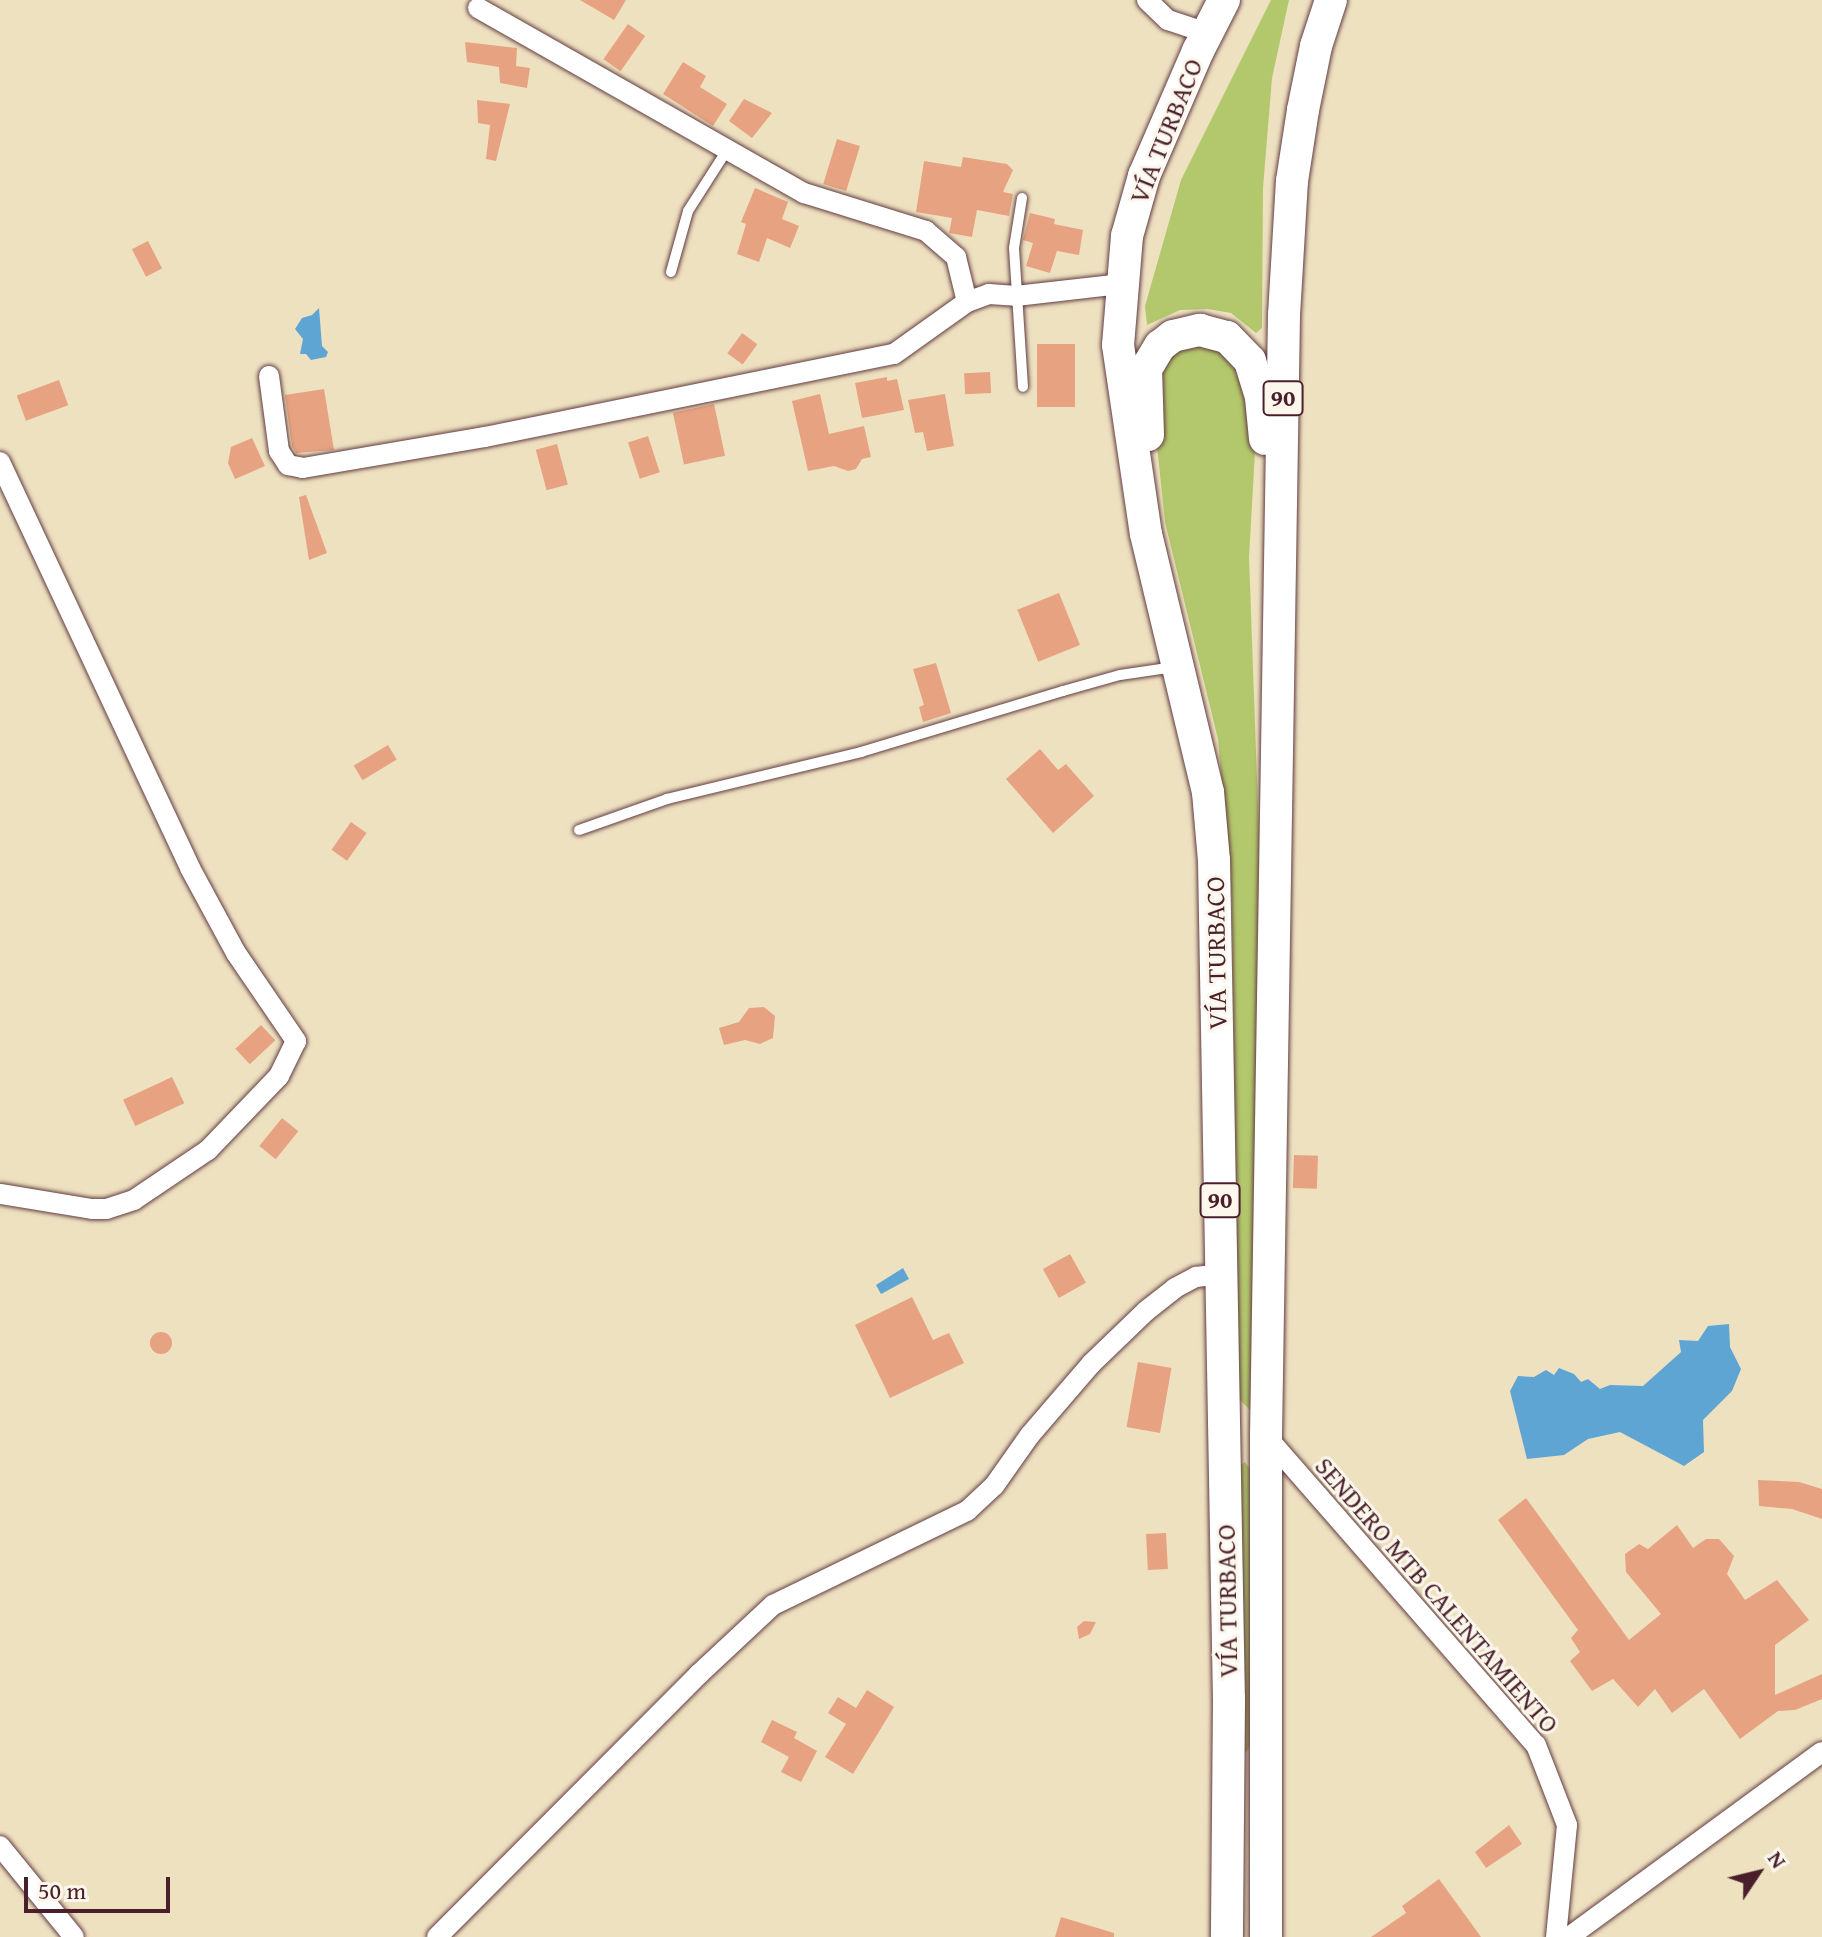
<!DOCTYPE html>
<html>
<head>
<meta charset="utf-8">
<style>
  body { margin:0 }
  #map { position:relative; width:1822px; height:1937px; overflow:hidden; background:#eee1c0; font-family:"Gentium Book Plus",serif }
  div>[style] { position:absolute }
  .green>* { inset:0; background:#b3c86c }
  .water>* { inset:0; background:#5ea5d4 }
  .building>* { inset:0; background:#e7a381; transform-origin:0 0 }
  .round { border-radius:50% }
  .roads { filter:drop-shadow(0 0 2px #633c41) drop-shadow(0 0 2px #633c41) }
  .service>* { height:10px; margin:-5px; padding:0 5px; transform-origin:5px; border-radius:5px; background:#fff }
  .minor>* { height:20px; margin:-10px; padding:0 10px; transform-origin:10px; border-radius:10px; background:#fff }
  .trunk>* { height:32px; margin:-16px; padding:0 16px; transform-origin:16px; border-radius:16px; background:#fff }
  span { translate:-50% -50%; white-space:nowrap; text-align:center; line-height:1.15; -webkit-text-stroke:6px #fbf7ec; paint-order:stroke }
  .shield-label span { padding:2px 6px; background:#fbf7ec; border:2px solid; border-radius:6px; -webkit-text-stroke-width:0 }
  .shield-label { font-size:24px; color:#4a1f2b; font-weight:700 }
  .street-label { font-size:26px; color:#4a1f2b }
  .north { position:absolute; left:1718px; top:1833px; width:80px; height:80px; -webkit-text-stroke:6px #fbf7ec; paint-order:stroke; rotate:55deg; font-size:22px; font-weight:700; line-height:32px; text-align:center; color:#4a1f2b }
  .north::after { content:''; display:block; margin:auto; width:28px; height:36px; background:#4a1f2b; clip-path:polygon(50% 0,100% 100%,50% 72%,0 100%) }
  .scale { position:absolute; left:24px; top:1877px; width:146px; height:36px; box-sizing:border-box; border:4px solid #4a1f2b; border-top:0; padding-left:10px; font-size:24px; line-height:28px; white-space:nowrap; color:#4a1f2b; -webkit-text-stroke:6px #fbf7ec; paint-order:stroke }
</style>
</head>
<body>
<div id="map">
  <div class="green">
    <div style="clip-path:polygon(1271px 0,1289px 0,1272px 78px,1263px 188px,1262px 328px,1256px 333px,1231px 313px,1208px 309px,1180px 310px,1147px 325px,1145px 306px,1181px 180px)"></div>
    <div style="clip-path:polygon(1216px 343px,1237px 362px,1256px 435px,1249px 557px,1260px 862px,1255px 1415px,1238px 1398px,1232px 899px,1218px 739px,1165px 522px,1152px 398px,1156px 370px,1176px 350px)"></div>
    <div style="clip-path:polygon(1245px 1462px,1252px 1472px,1256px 1739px,1241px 1759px,1236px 1468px)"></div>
  </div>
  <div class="water">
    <div style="clip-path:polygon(319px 308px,322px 346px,328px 352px,326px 357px,311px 360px,306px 354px,300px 354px,303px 339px,295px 329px,302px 318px,312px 315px)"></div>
    <div style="clip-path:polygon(903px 1268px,909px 1279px,881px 1294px,876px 1285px)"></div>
    <div style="clip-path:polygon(1729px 1324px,1730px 1347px,1741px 1369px,1732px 1391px,1703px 1420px,1704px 1452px,1684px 1466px,1620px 1432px,1588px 1439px,1564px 1455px,1527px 1459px,1510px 1391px,1518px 1376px,1534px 1377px,1546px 1370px,1554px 1375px,1559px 1368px,1574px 1374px,1581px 1382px,1588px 1379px,1600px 1389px,1610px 1385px,1643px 1386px,1681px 1352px,1679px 1340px,1698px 1341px,1708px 1326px)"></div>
  </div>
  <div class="building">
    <div style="clip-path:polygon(580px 0,626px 0,614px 20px)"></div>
    <div style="left:628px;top:24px;width:21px;height:43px;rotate:35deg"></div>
    <div style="clip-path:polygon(465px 42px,517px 48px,516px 66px,530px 68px,527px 88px,500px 83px,499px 67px,467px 62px)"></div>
    <div style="clip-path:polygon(683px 62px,706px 76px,700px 87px,727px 104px,713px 126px,663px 94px)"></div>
    <div style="clip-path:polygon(744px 99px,772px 113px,752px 138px,729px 121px)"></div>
    <div style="clip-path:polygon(477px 100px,510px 104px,496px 161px,486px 159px,490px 125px,478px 123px)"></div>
    <div style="left:837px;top:139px;width:24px;height:47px;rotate:17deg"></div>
    <div style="clip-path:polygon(963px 157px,1007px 164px,1013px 170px,1003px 192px,1013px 194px,1009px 216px,977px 210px,972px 237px,949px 233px,952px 218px,916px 212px,924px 161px,961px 167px)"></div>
    <div style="clip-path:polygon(755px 188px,788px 202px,782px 219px,799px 226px,790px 248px,767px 238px,759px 262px,737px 254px,746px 224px,741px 222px)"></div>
    <div style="clip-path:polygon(1030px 213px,1055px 219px,1054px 224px,1083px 230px,1079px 255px,1057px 251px,1050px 273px,1026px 266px,1033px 243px,1023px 240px)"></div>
    <div style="left:148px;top:241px;width:31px;height:18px;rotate:63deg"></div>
    <div style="left:742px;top:333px;width:19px;height:25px;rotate:36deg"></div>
    <div style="left:1037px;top:344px;width:38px;height:63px"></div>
    <div style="left:990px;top:372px;width:21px;height:26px;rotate:87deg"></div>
    <div style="clip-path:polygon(887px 377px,887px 381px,897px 379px,904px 410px,862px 418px,855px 383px)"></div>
    <div style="left:59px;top:380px;width:27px;height:45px;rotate:70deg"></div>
    <div style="clip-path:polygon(324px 389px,334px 450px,296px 453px,292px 446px,285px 395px)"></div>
    <div style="clip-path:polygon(820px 394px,829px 434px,864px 426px,871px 457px,862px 459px,856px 469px,848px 471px,834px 466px,808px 471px,792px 401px)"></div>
    <div style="clip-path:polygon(945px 394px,954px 446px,927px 451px,923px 432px,915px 433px,908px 400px)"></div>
    <div style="left:714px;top:404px;width:53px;height:42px;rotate:78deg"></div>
    <div style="left:648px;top:436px;width:38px;height:21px;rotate:72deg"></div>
    <div style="clip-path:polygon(252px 438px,265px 466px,235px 479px,228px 463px,231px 447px)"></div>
    <div style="left:557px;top:444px;width:42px;height:22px;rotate:75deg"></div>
    <div style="clip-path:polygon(306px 495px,327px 553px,309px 560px,299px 497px)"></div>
    <div style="left:1059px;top:593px;width:56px;height:45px;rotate:68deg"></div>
    <div style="clip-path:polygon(936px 663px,951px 713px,923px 722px,919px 707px,924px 705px,913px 669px)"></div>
    <div style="left:388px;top:745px;width:17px;height:40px;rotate:59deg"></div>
    <div style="clip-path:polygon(1040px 749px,1058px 770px,1066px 764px,1094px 796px,1053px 833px,1006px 779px)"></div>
    <div style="left:351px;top:822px;width:19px;height:34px;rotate:35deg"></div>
    <div style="clip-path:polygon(764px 1007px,775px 1016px,773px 1038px,760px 1044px,745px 1040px,724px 1045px,719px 1028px,739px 1022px,749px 1008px)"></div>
    <div style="left:261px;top:1025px;width:21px;height:35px;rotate:47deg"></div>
    <div style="left:172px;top:1077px;width:29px;height:54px;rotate:65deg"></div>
    <div style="left:282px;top:1118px;width:21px;height:36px;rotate:39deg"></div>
    <div style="left:1294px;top:1155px;width:24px;height:33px;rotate:2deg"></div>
    <div style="left:1070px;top:1254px;width:33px;height:31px;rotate:61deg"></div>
    <div style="clip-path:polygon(912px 1297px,933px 1340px,949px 1333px,964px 1363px,890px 1398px,855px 1325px)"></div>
    <div class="round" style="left:150px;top:1332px;width:22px;height:22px"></div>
    <div style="left:1138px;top:1362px;width:34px;height:66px;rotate:10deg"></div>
    <div style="clip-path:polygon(1758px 1480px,1799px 1482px,1822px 1489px,1822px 1519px,1792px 1509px,1759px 1506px)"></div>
    <div style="clip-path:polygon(1526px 1498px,1629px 1640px,1661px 1614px,1626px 1572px,1625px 1554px,1639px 1544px,1648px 1549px,1677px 1525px,1693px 1548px,1706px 1539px,1719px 1539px,1734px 1556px,1727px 1574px,1745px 1600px,1777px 1580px,1809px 1620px,1775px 1645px,1775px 1695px,1822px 1674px,1822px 1699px,1795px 1710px,1778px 1711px,1740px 1739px,1704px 1689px,1672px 1713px,1655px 1689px,1638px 1707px,1613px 1679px,1592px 1691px,1570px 1661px,1580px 1652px,1571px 1638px,1578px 1630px,1498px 1520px)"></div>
    <div style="left:1166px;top:1533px;width:36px;height:20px;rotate:87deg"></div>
    <div style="clip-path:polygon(1084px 1621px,1096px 1622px,1090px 1634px,1079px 1639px,1077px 1627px)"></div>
    <div style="clip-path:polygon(867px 1690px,894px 1707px,853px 1774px,825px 1757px,846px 1724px,828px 1713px,838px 1697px,856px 1708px)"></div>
    <div style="clip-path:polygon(772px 1720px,797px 1732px,794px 1738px,817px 1751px,801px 1782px,781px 1772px,789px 1757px,761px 1742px)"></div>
    <div style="clip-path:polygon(1509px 1825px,1522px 1844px,1486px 1868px,1475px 1852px)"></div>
    <div style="clip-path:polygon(1439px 1879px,1481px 1937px,1371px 1937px,1406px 1913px,1402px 1906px)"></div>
    <div style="clip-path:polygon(1061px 1917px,1114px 1933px,1114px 1937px,1055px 1937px)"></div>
  </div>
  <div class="roads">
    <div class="service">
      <div style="left:1022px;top:198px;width:51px;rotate:99.1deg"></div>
      <div style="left:1014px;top:248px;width:139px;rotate:86.3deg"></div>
      <div style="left:671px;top:272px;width:63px;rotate:-74.4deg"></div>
      <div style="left:688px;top:211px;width:72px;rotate:-57.4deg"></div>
      <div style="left:579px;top:830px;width:93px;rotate:-19.4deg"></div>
      <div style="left:667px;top:799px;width:200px;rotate:-13.6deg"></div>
      <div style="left:861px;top:752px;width:211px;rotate:-16.8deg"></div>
      <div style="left:1063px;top:691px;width:59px;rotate:-15.7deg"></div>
      <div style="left:1120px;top:675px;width:55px;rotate:-8.4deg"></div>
    </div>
    <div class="minor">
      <div style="left:1147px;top:0;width:29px;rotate:44deg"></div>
      <div style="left:1168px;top:20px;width:41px;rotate:18.4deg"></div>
      <div style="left:478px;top:8px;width:375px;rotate:29.6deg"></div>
      <div style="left:804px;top:193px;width:128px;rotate:17.3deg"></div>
      <div style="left:926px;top:231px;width:40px;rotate:41deg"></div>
      <div style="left:956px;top:257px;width:46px;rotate:76.3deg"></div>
      <div style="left:269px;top:376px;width:76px;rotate:82.4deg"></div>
      <div style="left:279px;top:451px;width:17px;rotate:57deg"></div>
      <div style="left:288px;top:465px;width:15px;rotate:11deg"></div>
      <div style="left:303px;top:468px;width:185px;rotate:-9.7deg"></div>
      <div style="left:485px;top:437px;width:417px;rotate:-11.5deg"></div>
      <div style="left:894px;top:354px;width:90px;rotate:-35.5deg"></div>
      <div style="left:967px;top:302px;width:23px;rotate:-20deg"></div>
      <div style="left:989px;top:294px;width:27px;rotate:4deg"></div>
      <div style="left:1016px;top:296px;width:107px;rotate:-6.5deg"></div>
      <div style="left:0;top:462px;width:448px;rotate:64.9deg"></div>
      <div style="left:190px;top:868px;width:97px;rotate:61.6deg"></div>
      <div style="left:236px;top:953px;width:107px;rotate:55.7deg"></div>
      <div style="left:296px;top:1041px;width:39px;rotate:116deg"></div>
      <div style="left:279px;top:1076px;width:103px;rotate:133.8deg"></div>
      <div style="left:208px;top:1150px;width:89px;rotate:146deg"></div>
      <div style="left:134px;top:1200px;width:29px;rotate:162deg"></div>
      <div style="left:106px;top:1209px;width:14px;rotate:180deg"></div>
      <div style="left:92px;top:1209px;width:93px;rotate:-170.7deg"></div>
      <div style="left:1266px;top:1436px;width:410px;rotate:48.9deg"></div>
      <div style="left:1536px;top:1745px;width:86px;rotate:68.8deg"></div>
      <div style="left:1567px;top:1825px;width:113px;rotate:95.6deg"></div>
      <div style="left:0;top:1846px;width:117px;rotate:50.9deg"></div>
      <div style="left:437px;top:1937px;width:371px;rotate:-45.1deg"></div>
      <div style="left:699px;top:1674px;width:101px;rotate:-43deg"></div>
      <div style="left:773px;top:1605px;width:216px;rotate:-25.9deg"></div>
      <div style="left:967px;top:1511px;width:37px;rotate:-43deg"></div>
      <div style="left:994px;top:1486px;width:62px;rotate:-54.8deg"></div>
      <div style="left:1030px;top:1435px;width:94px;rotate:-49.3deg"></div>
      <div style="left:1091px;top:1364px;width:76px;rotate:-43.9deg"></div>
      <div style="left:1146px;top:1311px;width:37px;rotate:-38deg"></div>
      <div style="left:1175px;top:1288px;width:24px;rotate:-28deg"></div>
      <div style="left:1196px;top:1277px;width:25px;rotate:-7deg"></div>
      <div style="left:1569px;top:1937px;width:313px;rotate:-36.2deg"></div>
    </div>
    <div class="trunk">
      <div style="left:1224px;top:0;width:57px;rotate:117deg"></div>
      <div style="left:1198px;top:51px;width:136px;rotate:113.4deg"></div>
      <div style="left:1144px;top:176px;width:62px;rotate:105.8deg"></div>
      <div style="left:1127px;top:236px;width:109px;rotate:94.7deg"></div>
      <div style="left:1118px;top:345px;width:191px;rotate:81.6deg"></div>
      <div style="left:1146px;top:534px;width:265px;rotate:76.5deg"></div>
      <div style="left:1208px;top:792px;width:68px;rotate:85deg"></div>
      <div style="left:1214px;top:860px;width:839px;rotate:88.98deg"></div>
      <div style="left:1229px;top:1699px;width:238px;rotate:90.5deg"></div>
      <div style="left:1148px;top:435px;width:66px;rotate:-91.7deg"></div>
      <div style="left:1146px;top:369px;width:27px;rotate:-59deg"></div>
      <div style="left:1160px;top:346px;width:16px;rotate:-38deg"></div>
      <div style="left:1173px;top:336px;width:28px;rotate:-13deg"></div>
      <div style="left:1200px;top:330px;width:28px;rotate:15deg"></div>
      <div style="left:1227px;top:337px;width:33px;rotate:46deg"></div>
      <div style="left:1250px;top:361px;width:39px;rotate:73deg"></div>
      <div style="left:1261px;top:398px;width:41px;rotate:84.4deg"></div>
      <div style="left:1266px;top:1937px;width:501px;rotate:-90deg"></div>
      <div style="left:1266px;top:1436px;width:1121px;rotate:-89.08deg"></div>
      <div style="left:1284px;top:315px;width:134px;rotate:-86.6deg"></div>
      <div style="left:1292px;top:181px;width:72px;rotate:-81.2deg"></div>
      <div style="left:1303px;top:110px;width:65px;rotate:-78.5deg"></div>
      <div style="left:1316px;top:46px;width:48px;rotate:-71.9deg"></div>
    </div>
  </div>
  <div class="shield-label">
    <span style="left:1283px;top:398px">90</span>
    <span style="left:1220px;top:1200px">90</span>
  </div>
  <div class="street-label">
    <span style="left:1166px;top:131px;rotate:-68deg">VÍA TURBACO</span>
    <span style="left:1216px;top:953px;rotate:-91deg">VÍA TURBACO</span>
    <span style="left:1437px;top:1595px;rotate:49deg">SENDERO MTB CALENTAMIENTO</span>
    <span style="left:1227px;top:1601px;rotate:-91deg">VÍA TURBACO</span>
  </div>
  <div class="north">N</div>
  <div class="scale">50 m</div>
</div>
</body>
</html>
